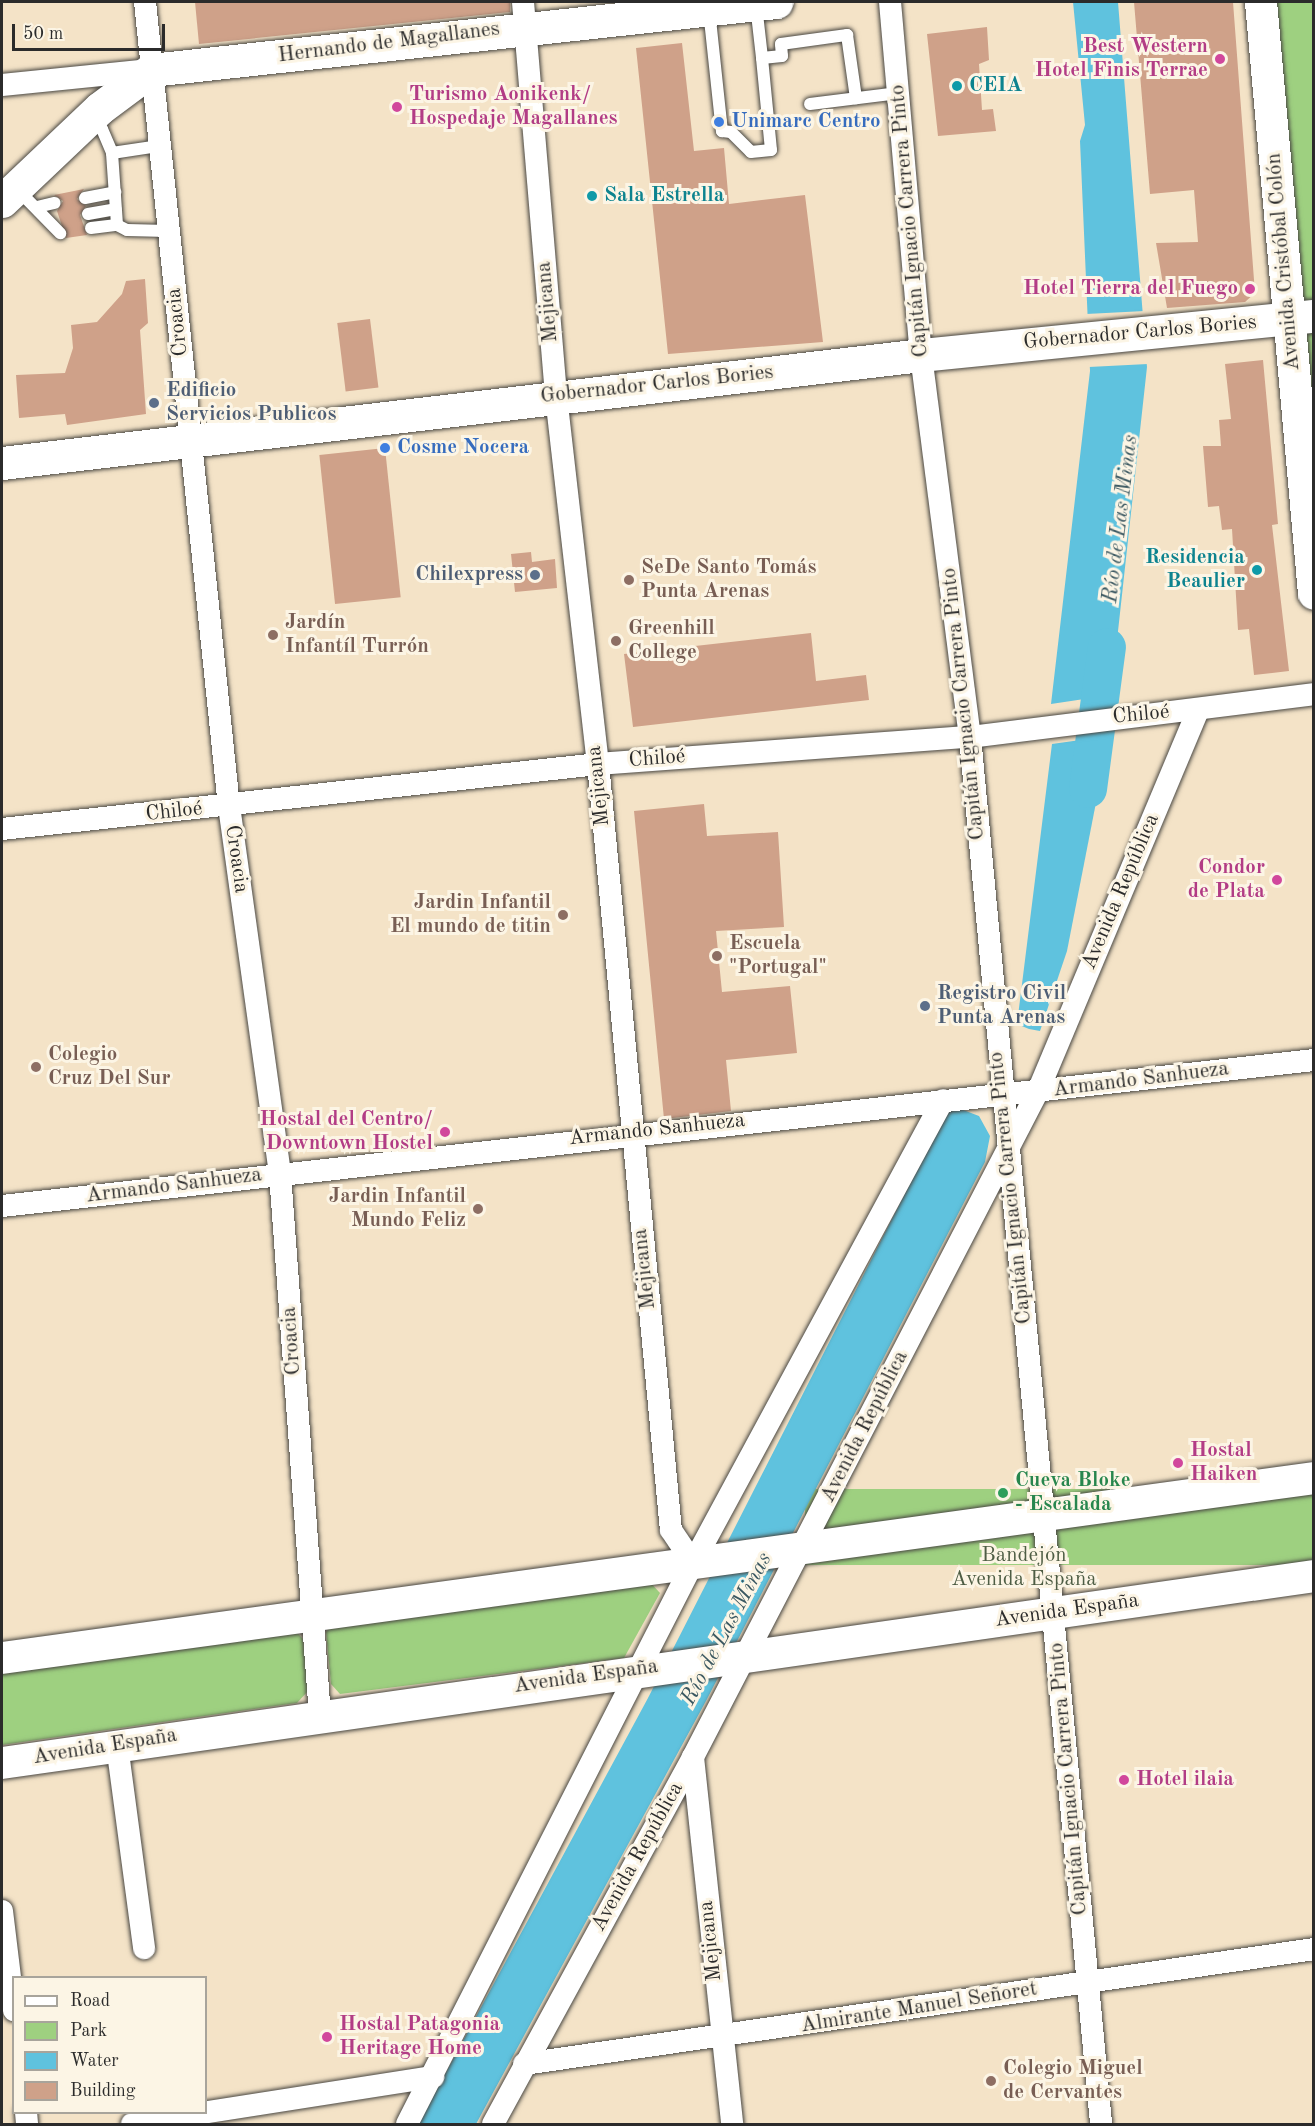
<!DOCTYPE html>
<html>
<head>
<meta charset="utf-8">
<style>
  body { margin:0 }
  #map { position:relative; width:1315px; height:2126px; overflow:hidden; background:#f4e3c7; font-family:"Old Standard TT",serif }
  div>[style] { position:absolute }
  .green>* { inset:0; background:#9ed080; transform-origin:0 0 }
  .water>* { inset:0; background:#5fc2de }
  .pier>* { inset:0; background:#f4e3c7; transform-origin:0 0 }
  .river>* { height:38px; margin:-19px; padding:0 19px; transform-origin:19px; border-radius:19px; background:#5fc2de }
  .building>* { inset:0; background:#cfa189; transform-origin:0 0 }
  .roads { filter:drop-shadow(0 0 2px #494742) drop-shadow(0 0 2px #494742) }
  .service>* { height:12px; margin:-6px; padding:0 6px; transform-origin:6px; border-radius:6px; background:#fff }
  .minor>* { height:22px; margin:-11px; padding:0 11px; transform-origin:11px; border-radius:11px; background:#fff }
  .secondary>* { height:32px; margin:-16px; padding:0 16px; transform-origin:16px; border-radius:16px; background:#fff }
  .primary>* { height:33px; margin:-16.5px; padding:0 16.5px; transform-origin:16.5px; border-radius:16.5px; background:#fff }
  .dots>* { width:16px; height:16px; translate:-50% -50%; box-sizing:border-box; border:3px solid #fcf5e5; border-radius:50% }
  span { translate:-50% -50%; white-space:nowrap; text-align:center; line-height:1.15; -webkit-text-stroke:6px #fcf5e5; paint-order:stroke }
  .street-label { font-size:21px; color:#2b2b2b }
  .hotel-label { font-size:21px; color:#b23c85; font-weight:700 }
  .right { translate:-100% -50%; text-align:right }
  .left { translate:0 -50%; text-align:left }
  .culture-label { font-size:21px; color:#0d838f; font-weight:700 }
  .shop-label { font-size:21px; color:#366cbe; font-weight:700 }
  .service-label { font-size:21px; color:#4e5e75; font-weight:700 }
  .education-label { font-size:21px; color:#785e54; font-weight:700 }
  .leisure-label { font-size:21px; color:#27864d; font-weight:700 }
  .park-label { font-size:21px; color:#4e5d44 }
  .water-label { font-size:22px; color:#3b5861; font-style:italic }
  .frame { position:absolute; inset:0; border:3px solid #2b2b2b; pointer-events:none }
  .legend { position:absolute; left:12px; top:1976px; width:195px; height:138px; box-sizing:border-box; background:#fcf5e5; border:2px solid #a8a49b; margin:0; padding:8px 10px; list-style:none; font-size:18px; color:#2b2b2b }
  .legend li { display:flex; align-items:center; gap:12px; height:30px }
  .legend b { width:30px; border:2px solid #a8a49b }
  .scale { position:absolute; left:12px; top:24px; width:153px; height:27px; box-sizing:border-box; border:3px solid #2b2b2b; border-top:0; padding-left:8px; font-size:18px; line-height:21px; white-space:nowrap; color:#2b2b2b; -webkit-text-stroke:4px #fcf5e5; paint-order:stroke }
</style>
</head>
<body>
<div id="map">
  <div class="green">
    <div style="clip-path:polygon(1267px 2px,1313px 2px,1313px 491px)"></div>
    <div style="left:1313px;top:1489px;width:76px;height:508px;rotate:90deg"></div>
    <div style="clip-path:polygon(648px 1580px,660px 1593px,624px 1658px,340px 1694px,331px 1684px,326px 1632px,337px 1618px)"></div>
    <div style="clip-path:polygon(290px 1625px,303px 1639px,308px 1691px,297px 1703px,2px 1745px,2px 1664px)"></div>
  </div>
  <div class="water">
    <div style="clip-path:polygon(1073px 2px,1118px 2px,1147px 367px,1111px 695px,1051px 704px,1090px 371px,1080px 141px,1085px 125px)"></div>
    <div style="clip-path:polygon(1109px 736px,1067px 951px,1040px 1031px,1029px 1029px,1017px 1024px,1052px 744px)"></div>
    <div style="clip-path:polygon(950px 1105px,979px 1116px,990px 1136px,985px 1162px,706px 1701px,476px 2124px,418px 2124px,648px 1698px)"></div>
  </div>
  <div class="pier">
    <div style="left:1145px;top:311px;width:53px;height:59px;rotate:87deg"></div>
  </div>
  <div class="river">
    <div style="left:1088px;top:789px;width:143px;rotate:-82.4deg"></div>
  </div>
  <div class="building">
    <div style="clip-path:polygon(195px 2px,510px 2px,510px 12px,199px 44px)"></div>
    <div style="clip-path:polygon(1134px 2px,1233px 2px,1255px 293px,1245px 302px,1167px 308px,1156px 243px,1198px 242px,1194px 190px,1150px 194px)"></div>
    <div style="clip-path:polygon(987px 27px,989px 60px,979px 64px,982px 110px,993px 109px,996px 131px,938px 136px,927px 34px)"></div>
    <div style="clip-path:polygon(682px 43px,694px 151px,724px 148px,729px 204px,805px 195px,823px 342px,668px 354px,636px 48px)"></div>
    <div style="clip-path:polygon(84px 189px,77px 199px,86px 206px,80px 215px,87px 235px,66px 238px,57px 211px,63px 201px,54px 195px)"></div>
    <div style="clip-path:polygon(145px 279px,148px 323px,140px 330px,146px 414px,67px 425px,65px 414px,19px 418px,16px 375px,65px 373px,73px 348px,71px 325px,97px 322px,122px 294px,126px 281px)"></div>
    <div style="left:370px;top:319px;width:69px;height:33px;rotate:83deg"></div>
    <div style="clip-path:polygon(1263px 360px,1278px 524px,1272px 525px,1289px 671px,1254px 675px,1249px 629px,1238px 630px,1232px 529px,1222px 530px,1219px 506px,1208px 507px,1203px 446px,1221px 446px,1219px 420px,1231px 419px,1225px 364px)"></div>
    <div style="left:385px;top:448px;width:150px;height:66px;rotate:84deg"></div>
    <div style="clip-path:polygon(531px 552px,532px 562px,555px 559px,557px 588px,515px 592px,511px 554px)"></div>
    <div style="clip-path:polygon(811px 633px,816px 681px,866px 675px,869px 700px,633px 727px,624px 654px)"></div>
    <div style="clip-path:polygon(704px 804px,707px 836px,778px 832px,784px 927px,716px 931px,722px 992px,790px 986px,797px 1053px,726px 1060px,731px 1111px,664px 1119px,634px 811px)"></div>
  </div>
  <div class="roads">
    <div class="service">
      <div style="left:756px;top:5px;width:53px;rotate:83.5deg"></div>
      <div style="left:709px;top:10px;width:122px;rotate:83.9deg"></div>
      <div style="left:722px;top:131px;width:9px;rotate:6deg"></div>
      <div style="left:731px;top:132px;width:28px;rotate:45deg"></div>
      <div style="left:751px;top:152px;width:20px;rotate:-6deg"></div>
      <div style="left:771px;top:150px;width:92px;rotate:-95.6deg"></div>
      <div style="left:762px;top:58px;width:20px;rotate:-6deg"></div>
      <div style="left:782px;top:56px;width:12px;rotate:-95deg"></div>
      <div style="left:781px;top:44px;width:67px;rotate:-7.8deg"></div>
      <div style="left:847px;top:35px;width:64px;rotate:81.9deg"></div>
      <div style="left:810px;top:104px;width:89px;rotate:-7.1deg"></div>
      <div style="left:88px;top:121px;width:16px;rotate:30deg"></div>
      <div style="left:102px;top:129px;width:26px;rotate:67deg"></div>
      <div style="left:112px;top:153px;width:72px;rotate:86deg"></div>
      <div style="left:117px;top:225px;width:11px;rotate:27deg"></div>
      <div style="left:127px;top:230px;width:41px;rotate:1.4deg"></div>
      <div style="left:112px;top:153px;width:48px;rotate:-8.5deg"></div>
      <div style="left:17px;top:189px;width:62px;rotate:45.7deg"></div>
      <div style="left:85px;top:198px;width:31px;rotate:-11deg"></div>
      <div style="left:37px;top:207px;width:18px;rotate:-13deg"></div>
      <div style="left:88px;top:214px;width:28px;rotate:-10deg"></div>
      <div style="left:91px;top:228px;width:26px;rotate:-7deg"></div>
    </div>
    <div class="minor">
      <div style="left:145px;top:2px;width:808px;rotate:84.04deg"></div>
      <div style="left:229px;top:806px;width:372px;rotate:82.1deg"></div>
      <div style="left:280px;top:1174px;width:543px;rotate:85.78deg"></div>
      <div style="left:523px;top:2px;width:395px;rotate:85.2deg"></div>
      <div style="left:556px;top:396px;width:370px;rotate:83.5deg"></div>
      <div style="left:598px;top:764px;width:769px;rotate:84.56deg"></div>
      <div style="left:671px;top:1530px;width:40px;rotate:56deg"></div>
      <div style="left:890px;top:2px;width:354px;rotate:85deg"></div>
      <div style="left:921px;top:355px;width:385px;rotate:82.7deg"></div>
      <div style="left:970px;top:737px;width:1393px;rotate:84.6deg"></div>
      <div style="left:2px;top:85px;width:149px;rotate:-5.8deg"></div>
      <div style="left:2px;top:829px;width:600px;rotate:-6.22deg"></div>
      <div style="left:598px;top:764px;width:373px;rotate:-4.2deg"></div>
      <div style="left:970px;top:737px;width:347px;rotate:-7.1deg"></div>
      <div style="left:2px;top:1206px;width:1320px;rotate:-6.35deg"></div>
      <div style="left:117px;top:1745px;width:205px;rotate:82.4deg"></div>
      <div style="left:693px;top:1757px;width:369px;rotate:83.9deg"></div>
      <div style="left:2px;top:1911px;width:100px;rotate:83.1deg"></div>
      <div style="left:524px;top:2064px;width:798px;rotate:-8.28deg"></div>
      <div style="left:26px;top:2112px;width:12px;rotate:85deg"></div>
      <div style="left:132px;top:2124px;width:305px;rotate:-8.9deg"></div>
      <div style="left:407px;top:2124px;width:630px;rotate:-62.99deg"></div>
      <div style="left:693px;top:1563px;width:526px;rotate:-61.63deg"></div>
      <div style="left:493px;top:2124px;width:418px;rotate:-61.4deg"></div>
      <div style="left:693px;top:1757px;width:750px;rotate:-62.62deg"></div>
      <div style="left:1038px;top:1091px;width:412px;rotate:-67.2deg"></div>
    </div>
    <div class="secondary">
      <div style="left:1261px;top:2px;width:594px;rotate:84.88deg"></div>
      <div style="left:2px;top:1658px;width:1324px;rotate:-7.81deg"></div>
      <div style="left:2px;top:1763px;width:1325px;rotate:-8.11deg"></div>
    </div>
    <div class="primary">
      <div style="left:2px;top:201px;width:135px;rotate:-43.5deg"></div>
      <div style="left:100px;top:108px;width:64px;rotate:-36.7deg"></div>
      <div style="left:151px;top:70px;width:629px;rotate:-6.21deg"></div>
      <div style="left:2px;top:463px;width:925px;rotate:-6.7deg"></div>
      <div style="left:921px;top:355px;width:395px;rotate:-5.7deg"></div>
    </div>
  </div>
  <div class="dots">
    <div style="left:1220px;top:59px;background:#d1479c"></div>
    <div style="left:957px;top:86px;background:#0f9aa8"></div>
    <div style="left:397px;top:107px;background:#d1479c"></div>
    <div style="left:719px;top:122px;background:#3f7fe0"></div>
    <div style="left:592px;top:196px;background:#0f9aa8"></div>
    <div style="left:1250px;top:289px;background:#d1479c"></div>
    <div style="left:154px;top:403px;background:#5c6f8a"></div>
    <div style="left:385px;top:448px;background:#3f7fe0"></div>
    <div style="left:1257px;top:570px;background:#0f9aa8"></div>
    <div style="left:535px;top:575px;background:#5c6f8a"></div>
    <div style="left:629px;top:580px;background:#8d6e63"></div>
    <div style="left:273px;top:635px;background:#8d6e63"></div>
    <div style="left:616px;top:641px;background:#8d6e63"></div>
    <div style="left:1277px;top:880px;background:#d1479c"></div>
    <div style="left:563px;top:915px;background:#8d6e63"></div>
    <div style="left:717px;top:956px;background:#8d6e63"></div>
    <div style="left:925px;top:1006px;background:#5c6f8a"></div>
    <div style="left:36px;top:1067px;background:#8d6e63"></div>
    <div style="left:445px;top:1132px;background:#d1479c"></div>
    <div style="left:478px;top:1209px;background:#8d6e63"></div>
    <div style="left:1178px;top:1463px;background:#d1479c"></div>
    <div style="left:1003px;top:1493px;background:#2e9e5b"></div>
    <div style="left:1124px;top:1780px;background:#d1479c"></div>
    <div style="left:327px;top:2037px;background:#d1479c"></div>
    <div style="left:991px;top:2081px;background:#8d6e63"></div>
  </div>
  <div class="street-label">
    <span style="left:389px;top:43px;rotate:-7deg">Hernando de Magallanes</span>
    <span style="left:910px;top:221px;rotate:-95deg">Capitán Ignacio Carrera Pinto</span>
    <span style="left:1284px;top:262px;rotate:-95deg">Avenida Cristóbal Colón</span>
    <span style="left:548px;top:302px;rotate:-95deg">Mejicana</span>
    <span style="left:178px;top:322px;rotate:-96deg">Croacia</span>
    <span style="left:1140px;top:333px;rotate:-5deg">Gobernador Carlos Bories</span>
    <span style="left:657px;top:385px;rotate:-6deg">Gobernador Carlos Bories</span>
    <span style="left:964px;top:704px;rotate:-96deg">Capitán Ignacio Carrera Pinto</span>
    <span style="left:1141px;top:715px;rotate:-5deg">Chiloé</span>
    <span style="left:657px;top:759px;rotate:-4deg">Chiloé</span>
    <span style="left:599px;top:786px;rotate:-96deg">Mejicana</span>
    <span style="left:174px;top:812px;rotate:-6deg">Chiloé</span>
    <span style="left:236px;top:859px;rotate:82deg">Croacia</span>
    <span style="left:1121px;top:892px;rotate:-67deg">Avenida República</span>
    <span style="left:1141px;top:1080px;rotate:-7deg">Armando Sanhueza</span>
    <span style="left:657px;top:1130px;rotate:-6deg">Armando Sanhueza</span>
    <span style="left:174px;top:1186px;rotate:-7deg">Armando Sanhueza</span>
    <span style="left:1011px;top:1188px;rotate:-96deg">Capitán Ignacio Carrera Pinto</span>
    <span style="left:645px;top:1269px;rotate:-96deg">Mejicana</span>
    <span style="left:292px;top:1341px;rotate:-94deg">Croacia</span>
    <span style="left:865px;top:1427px;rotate:-63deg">Avenida República</span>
    <span style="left:1067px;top:1611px;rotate:-8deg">Avenida España</span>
    <span style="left:586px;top:1677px;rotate:-8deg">Avenida España</span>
    <span style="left:105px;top:1747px;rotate:-9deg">Avenida España</span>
    <span style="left:1069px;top:1779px;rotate:-95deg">Capitán Ignacio Carrera Pinto</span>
    <span style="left:638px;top:1857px;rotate:-61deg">Avenida República</span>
    <span style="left:711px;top:1941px;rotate:-96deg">Mejicana</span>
    <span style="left:919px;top:2008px;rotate:-9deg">Almirante Manuel Señoret</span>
  </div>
  <div class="hotel-label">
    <span class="right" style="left:1208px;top:59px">Best Western<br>Hotel Finis Terrae</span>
    <span class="left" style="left:409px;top:107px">Turismo Aonikenk/<br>Hospedaje Magallanes</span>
    <span class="right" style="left:1238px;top:289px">Hotel Tierra del Fuego</span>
    <span class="right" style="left:1265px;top:880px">Condor<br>de Plata</span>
    <span class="right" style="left:433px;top:1132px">Hostal del Centro/<br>Downtown Hostel</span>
    <span class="left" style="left:1190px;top:1463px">Hostal<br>Haiken</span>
    <span class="left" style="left:1136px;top:1780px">Hotel ilaia</span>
    <span class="left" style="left:339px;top:2037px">Hostal Patagonia<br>Heritage Home</span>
  </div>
  <div class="culture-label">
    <span class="left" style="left:969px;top:86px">CEIA</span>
    <span class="left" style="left:604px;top:196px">Sala Estrella</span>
    <span class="right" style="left:1245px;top:570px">Residencia<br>Beaulier</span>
  </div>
  <div class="shop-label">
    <span class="left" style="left:731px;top:122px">Unimarc Centro</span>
    <span class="left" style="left:397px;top:448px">Cosme Nocera</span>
  </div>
  <div class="service-label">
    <span class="left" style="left:166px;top:403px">Edificio<br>Servicios Publicos</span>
    <span class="right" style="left:523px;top:575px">Chilexpress</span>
    <span class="left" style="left:937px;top:1006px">Registro Civil<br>Punta Arenas</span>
  </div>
  <div class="education-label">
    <span class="left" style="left:641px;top:580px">SeDe Santo Tomás<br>Punta Arenas</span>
    <span class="left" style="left:285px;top:635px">Jardín<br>Infantíl Turrón</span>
    <span class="left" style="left:628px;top:641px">Greenhill<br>College</span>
    <span class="right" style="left:551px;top:915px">Jardin Infantil<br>El mundo de titin</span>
    <span class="left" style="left:729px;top:956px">Escuela<br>"Portugal"</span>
    <span class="left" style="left:48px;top:1067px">Colegio<br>Cruz Del Sur</span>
    <span class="right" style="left:466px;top:1209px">Jardin Infantil<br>Mundo Feliz</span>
    <span class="left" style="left:1003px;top:2081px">Colegio Miguel<br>de Cervantes</span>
  </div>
  <div class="leisure-label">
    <span class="left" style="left:1015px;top:1493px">Cueva Bloke<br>- Escalada</span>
  </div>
  <div class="park-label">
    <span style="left:1024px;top:1568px">Bandejón<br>Avenida España</span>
  </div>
  <div class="water-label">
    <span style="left:1121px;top:519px;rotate:-83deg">Río de Las Minas</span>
    <span style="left:727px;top:1629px;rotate:-62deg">Río de Las Minas</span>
  </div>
  <div class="frame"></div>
  <ul class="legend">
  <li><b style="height:8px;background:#fff"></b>Road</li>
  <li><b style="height:16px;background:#9ed080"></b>Park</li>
  <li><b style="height:16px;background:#5fc2de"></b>Water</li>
  <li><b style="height:16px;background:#cfa189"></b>Building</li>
  </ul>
  <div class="scale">50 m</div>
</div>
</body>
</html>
